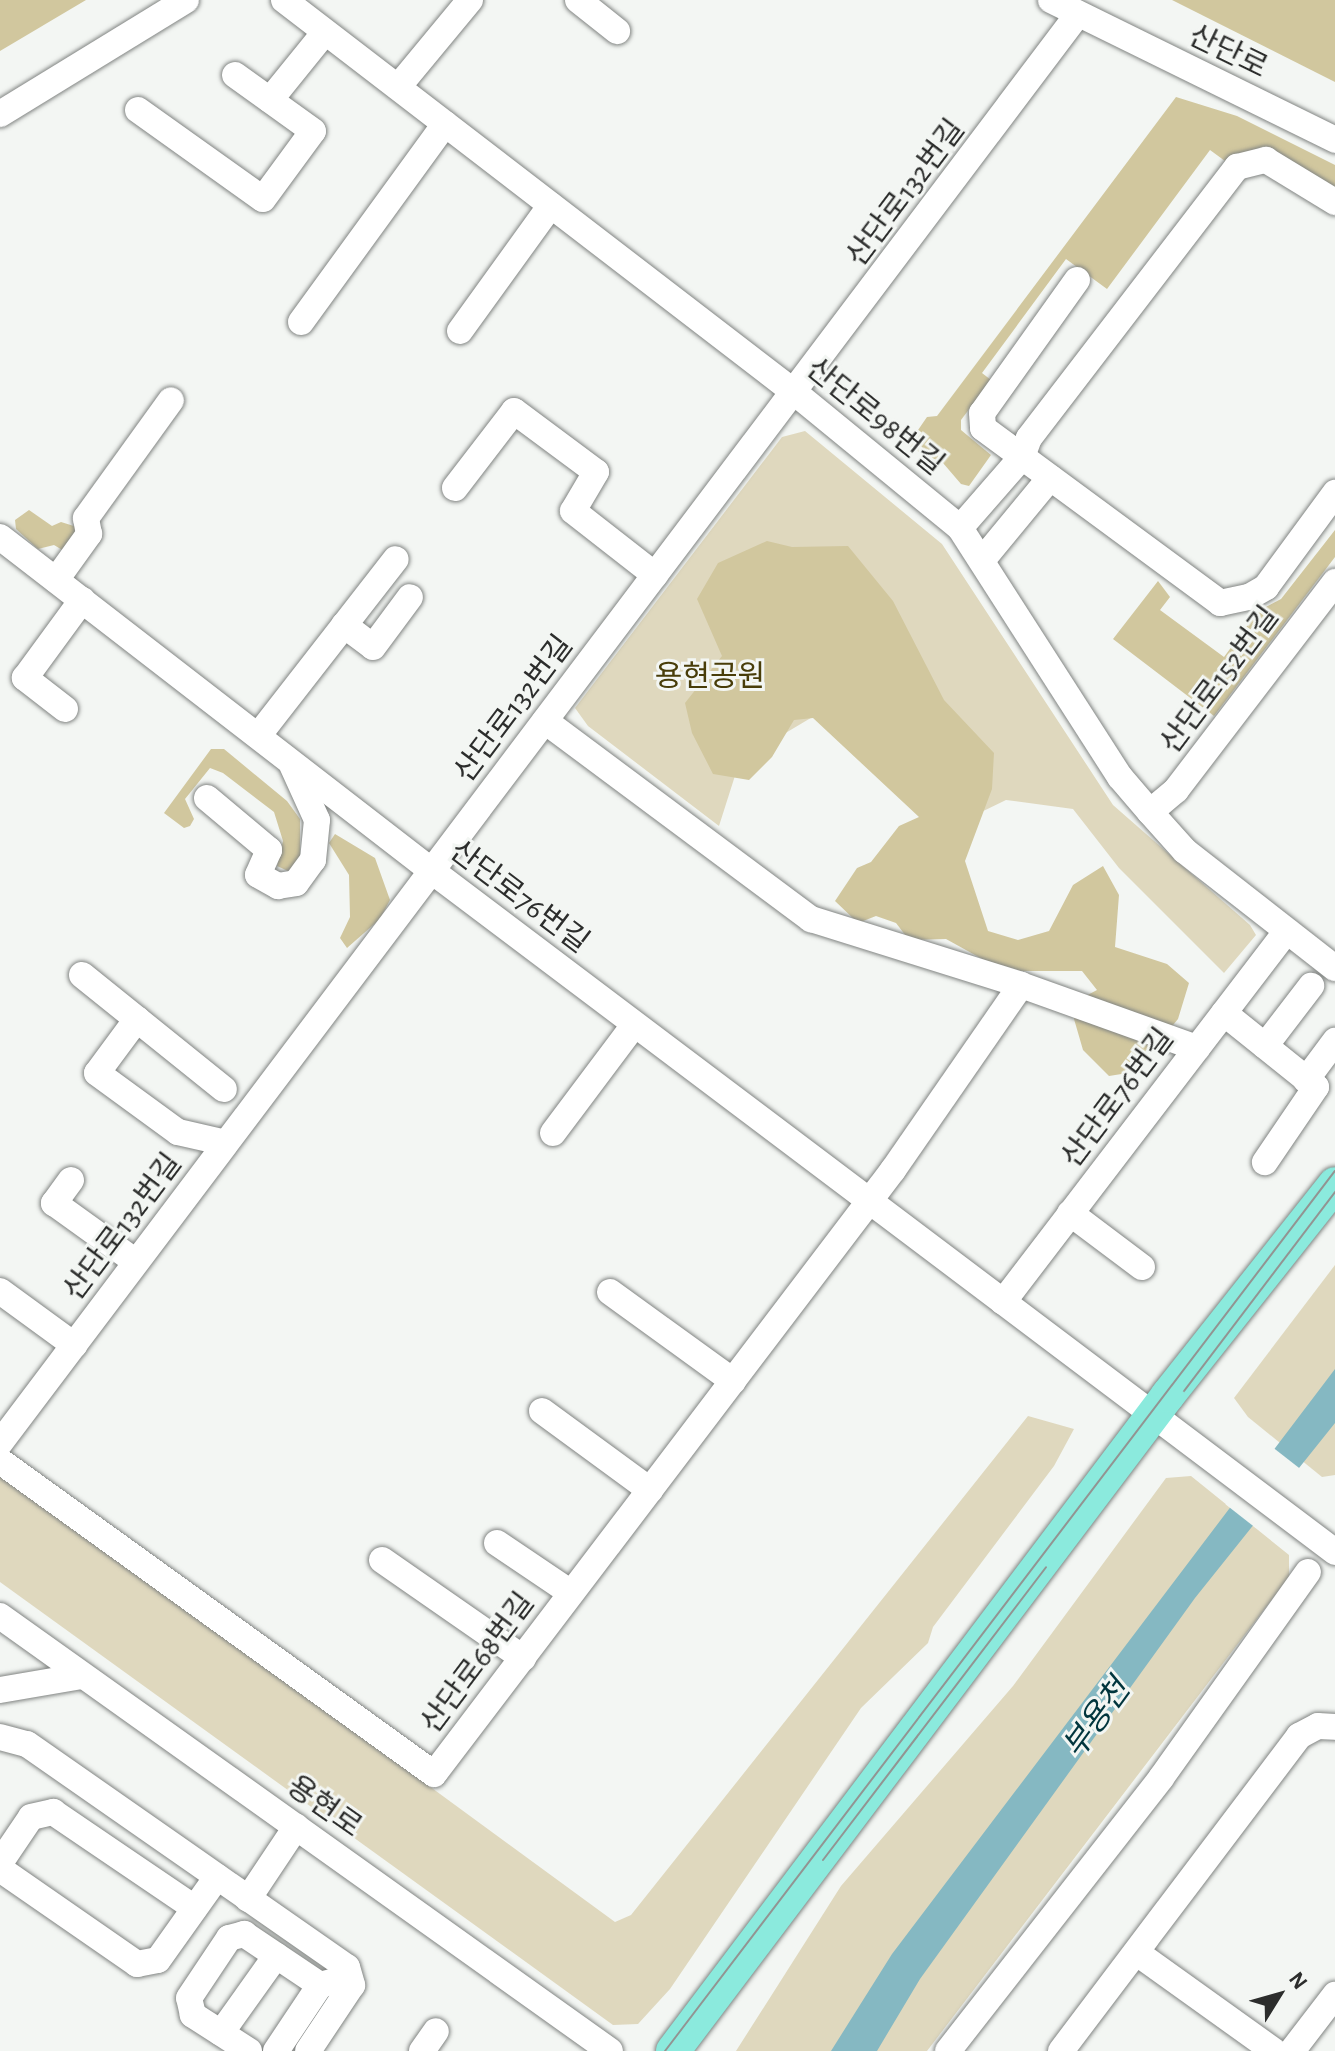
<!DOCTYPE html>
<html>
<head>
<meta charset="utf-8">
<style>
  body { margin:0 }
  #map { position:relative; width:1335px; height:2051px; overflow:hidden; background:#f3f6f3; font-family:"Alegreya Sans","Noto Sans KR",sans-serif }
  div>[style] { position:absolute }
  .green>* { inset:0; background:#dfd8be }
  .forest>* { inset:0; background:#d1c79e }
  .water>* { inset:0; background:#85b8c2 }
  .pier>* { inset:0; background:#f3f6f3; transform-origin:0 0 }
  .roads { filter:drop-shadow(0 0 2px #818482) drop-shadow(0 0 2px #818482) }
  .minor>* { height:26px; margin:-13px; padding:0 13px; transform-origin:13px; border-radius:13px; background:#fff }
  .major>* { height:34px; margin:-17px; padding:0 17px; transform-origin:17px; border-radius:17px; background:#8beadd }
  .tram>* { height:2px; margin:-1px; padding:0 1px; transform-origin:1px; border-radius:1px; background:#929492 }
  span { translate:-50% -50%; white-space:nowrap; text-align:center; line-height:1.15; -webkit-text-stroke:6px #f3f6f3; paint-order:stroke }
  .street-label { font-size:30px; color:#2c2d2c }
  .park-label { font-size:30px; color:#483d09 }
  .water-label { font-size:32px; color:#01353d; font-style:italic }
  .north { position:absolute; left:1239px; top:1955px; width:80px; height:80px; -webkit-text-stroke:6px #f3f6f3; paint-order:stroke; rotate:53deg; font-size:22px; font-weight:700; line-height:32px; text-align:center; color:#2c2d2c }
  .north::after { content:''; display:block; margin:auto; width:28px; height:36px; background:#2c2d2c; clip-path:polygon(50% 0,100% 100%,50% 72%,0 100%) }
</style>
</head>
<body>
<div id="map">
  <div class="green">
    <div style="clip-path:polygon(805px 431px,942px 544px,1113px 805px,1250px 925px,1256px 935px,1224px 973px,1119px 868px,1073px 809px,1006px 800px,971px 817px,841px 700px,740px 760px,719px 826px,588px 726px,575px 708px,782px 437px)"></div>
    <div style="clip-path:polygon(1335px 1265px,1335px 1475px,1322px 1477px,1248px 1417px,1234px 1398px)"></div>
    <div style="clip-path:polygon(1028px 1416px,1074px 1429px,1054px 1466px,933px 1627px,928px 1643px,861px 1708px,670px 1989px,638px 2024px,613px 2025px,0 1582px,0 1472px,615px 1922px,631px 1915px)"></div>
    <div style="clip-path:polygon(1191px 1476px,1289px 1555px,1289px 1577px,927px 2051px,736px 2051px,841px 1886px,1013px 1686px,1166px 1478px)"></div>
  </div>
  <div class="forest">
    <div style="clip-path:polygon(0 0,86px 0,0 51px)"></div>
    <div style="clip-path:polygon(1172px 0,1335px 0,1335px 82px)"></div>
    <div style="clip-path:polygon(1176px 97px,1237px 116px,1335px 165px,1335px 191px,1225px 161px,1210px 150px,1107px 289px,1066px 259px,982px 373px,991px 380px,961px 420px,961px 430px,991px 455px,969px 486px,961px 484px,943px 463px,907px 446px,927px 417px,937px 416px)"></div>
    <div style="clip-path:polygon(29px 510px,52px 526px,61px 522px,77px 527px,74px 540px,64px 551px,54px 545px,38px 549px,16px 529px,15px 520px)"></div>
    <div style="clip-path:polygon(1335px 530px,1335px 557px,1214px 716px,1113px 639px,1158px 581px,1170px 597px,1160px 610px,1224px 657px,1258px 611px,1281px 599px)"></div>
    <div style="clip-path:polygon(767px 541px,792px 547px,848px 546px,893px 601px,944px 700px,994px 753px,992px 789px,965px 861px,988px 931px,1018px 940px,1049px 931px,1073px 885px,1103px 866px,1119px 895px,1115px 947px,1167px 964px,1189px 983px,1178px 1019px,1134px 1072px,1109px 1076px,1083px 1050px,1074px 1019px,1080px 999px,1097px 990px,1082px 971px,1021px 971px,984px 960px,946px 939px,909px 940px,896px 923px,876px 916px,858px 923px,835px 901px,857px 868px,871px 862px,899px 826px,919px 817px,813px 718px,794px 720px,772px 757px,749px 780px,713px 774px,692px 733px,685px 703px,722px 656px,697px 599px,718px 563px)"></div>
    <div style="clip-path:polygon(211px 749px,224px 749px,287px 801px,300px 819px,300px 862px,288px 871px,277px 866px,283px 841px,274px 812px,223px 773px,210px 768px,185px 799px,194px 819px,190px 826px,184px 828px,164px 813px)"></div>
    <div style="clip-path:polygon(335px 834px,375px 858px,390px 900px,380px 919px,347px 948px,340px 938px,350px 917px,349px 875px,329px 843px)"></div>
  </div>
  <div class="water">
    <div style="clip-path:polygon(1335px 1369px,1335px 1423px,1195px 1598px,920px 1979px,877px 2051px,831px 2051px,892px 1954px)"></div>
  </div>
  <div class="pier">
    <div style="left:1271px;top:1446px;width:39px;height:74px;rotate:38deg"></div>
  </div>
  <div class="roads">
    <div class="minor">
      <div style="left:284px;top:0;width:643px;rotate:37.55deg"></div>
      <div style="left:794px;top:392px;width:215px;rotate:39.3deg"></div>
      <div style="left:960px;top:528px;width:296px;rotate:57.3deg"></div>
      <div style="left:1120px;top:777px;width:46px;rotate:49.4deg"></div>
      <div style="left:1150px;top:812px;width:52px;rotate:48.1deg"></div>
      <div style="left:1185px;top:851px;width:190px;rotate:38deg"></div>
      <div style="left:578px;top:0;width:50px;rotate:38.5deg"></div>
      <div style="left:1051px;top:0;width:317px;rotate:26.2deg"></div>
      <div style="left:398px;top:87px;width:113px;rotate:-50.4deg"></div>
      <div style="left:270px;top:100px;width:87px;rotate:-51deg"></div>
      <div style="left:138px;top:110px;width:153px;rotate:35.5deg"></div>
      <div style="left:263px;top:199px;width:84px;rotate:-53.7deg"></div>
      <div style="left:313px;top:131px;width:96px;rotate:-144.3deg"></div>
      <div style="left:0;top:114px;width:218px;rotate:-31.5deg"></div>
      <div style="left:1077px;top:280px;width:163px;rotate:125.5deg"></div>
      <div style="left:982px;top:413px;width:15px;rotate:86deg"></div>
      <div style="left:983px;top:428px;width:295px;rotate:36.4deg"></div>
      <div style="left:1220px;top:603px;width:30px;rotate:-12deg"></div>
      <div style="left:1249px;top:597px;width:20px;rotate:-30deg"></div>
      <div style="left:1266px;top:587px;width:117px;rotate:-53.7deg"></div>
      <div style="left:301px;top:322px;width:245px;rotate:-54deg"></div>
      <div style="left:460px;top:331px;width:155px;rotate:-54.2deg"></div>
      <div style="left:455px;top:488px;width:97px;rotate:-52.5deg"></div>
      <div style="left:514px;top:411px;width:102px;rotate:36.6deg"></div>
      <div style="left:596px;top:472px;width:45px;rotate:120.5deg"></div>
      <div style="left:573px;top:511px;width:104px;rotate:38deg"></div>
      <div style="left:960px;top:528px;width:94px;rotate:-48.9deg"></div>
      <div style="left:1022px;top:457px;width:20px;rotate:-70deg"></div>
      <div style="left:1029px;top:438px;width:342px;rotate:-52.5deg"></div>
      <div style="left:1237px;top:167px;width:30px;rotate:-14deg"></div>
      <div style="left:1266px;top:160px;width:81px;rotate:31.3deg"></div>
      <div style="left:0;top:537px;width:546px;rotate:37.71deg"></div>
      <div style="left:432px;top:871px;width:1131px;rotate:37.02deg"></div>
      <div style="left:984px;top:558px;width:104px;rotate:-50.5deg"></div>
      <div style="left:56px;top:580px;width:57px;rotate:-54.3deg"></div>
      <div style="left:89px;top:534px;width:16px;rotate:-101deg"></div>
      <div style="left:86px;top:518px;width:145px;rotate:-54.2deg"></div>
      <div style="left:344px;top:625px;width:36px;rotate:37deg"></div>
      <div style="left:373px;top:647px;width:62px;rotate:-53.5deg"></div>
      <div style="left:65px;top:709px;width:51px;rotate:-142.2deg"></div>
      <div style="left:25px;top:678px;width:97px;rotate:-53.8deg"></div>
      <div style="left:545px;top:721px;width:332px;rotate:36.7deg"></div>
      <div style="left:811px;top:919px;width:220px;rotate:17.4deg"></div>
      <div style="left:1021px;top:985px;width:187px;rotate:19.7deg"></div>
      <div style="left:258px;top:736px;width:224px;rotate:-52.1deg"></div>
      <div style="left:207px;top:798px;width:81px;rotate:40deg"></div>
      <div style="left:269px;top:850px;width:27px;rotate:114deg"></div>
      <div style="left:258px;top:875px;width:23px;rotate:29deg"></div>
      <div style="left:278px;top:886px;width:18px;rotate:-9deg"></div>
      <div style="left:296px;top:883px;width:29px;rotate:-54deg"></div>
      <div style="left:313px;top:860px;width:40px;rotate:-84.3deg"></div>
      <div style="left:317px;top:820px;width:60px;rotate:-114.4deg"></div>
      <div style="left:1150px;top:812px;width:34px;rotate:-40deg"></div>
      <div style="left:1176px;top:790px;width:262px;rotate:-52.6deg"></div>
      <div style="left:82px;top:975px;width:182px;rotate:38.8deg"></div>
      <div style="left:1224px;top:1013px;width:118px;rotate:38.8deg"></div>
      <div style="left:1316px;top:1087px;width:91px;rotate:124.2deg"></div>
      <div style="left:137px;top:1019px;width:67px;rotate:126.5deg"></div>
      <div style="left:97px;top:1073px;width:100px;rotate:36.1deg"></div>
      <div style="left:178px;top:1132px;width:49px;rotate:12.9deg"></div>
      <div style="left:1265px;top:1046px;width:76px;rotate:-52.5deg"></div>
      <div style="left:1306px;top:1080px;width:49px;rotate:-53.4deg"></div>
      <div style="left:553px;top:1133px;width:135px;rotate:-53.1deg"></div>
      <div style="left:71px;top:1180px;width:29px;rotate:126deg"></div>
      <div style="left:54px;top:1203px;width:101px;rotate:35.7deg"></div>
      <div style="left:1070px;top:1213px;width:90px;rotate:36.9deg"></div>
      <div style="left:0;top:1291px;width:92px;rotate:36.1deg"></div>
      <div style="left:610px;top:1292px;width:152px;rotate:35.9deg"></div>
      <div style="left:1003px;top:1302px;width:464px;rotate:-52.6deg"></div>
      <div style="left:542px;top:1411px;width:134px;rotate:36.2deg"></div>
      <div style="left:0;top:1443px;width:1790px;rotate:-52.97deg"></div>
      <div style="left:0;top:1461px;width:535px;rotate:35.8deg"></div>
      <div style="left:434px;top:1774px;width:759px;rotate:-52.77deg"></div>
      <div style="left:893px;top:1170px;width:225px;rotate:-55.3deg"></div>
      <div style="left:497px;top:1543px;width:89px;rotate:34deg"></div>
      <div style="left:382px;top:1560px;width:172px;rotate:34.8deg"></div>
      <div style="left:0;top:1616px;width:749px;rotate:35.49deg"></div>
      <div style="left:0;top:1690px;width:83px;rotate:-9.7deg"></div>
      <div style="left:0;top:1737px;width:28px;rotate:15deg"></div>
      <div style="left:27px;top:1744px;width:390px;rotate:34.9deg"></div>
      <div style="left:347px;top:1967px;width:19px;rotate:74deg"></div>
      <div style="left:352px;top:1985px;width:79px;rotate:123.7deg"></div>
      <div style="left:0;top:1863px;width:55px;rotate:-56deg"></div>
      <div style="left:31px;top:1817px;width:23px;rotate:-13deg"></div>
      <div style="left:53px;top:1812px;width:171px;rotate:34.2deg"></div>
      <div style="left:0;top:1869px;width:167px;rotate:34.7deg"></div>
      <div style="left:137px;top:1964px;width:21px;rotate:-11deg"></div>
      <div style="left:158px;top:1960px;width:102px;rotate:-54.6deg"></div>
      <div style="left:248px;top:1899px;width:87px;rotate:-56.3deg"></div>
      <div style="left:1137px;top:1953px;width:168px;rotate:35.6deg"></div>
      <div style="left:221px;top:2033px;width:95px;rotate:-54.5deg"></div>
      <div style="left:249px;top:2051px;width:67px;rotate:-147.3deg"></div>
      <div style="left:193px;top:2015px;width:17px;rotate:-103deg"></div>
      <div style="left:189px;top:1998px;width:72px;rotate:-56.3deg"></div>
      <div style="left:229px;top:1938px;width:16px;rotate:-15deg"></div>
      <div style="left:244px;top:1934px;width:92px;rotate:33.9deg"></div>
      <div style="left:276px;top:2051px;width:79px;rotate:-56.3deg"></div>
      <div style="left:320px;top:1985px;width:16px;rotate:-15deg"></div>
      <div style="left:422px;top:2051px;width:24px;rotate:-55deg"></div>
      <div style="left:948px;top:2051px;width:346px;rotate:-52deg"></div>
      <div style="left:1161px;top:1778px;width:253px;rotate:-54.5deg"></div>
      <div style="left:1061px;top:2051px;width:395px;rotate:-52.9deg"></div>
      <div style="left:1299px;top:1736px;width:21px;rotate:-28deg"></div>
      <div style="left:1318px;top:1726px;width:17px;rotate:3deg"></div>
      <div style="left:1292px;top:2051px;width:71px;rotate:-52.5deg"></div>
    </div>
    <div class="major">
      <div style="left:673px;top:2051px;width:822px;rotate:-52.96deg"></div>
      <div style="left:1168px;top:1395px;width:269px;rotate:-51.6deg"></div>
    </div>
  </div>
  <div class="tram">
    <div style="left:1184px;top:1391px;width:250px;rotate:-52.8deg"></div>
    <div style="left:823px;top:1860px;width:368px;rotate:-52.7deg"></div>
    <div style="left:665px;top:2051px;width:1106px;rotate:-52.72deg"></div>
  </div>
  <div class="street-label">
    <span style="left:1228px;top:52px;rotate:26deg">산단로</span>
    <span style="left:906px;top:193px;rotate:-53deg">산단로132번길</span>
    <span style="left:875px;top:417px;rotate:39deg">산단로98번길</span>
    <span style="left:1220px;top:680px;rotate:-53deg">산단로152번길</span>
    <span style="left:514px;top:709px;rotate:-53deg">산단로132번길</span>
    <span style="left:519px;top:897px;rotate:37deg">산단로76번길</span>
    <span style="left:1118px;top:1098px;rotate:-53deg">산단로76번길</span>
    <span style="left:123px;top:1227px;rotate:-53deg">산단로132번길</span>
    <span style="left:478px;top:1663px;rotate:-53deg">산단로68번길</span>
    <span style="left:324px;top:1807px;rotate:35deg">용현로</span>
  </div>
  <div class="park-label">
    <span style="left:710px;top:677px">용현공원</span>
  </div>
  <div class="water-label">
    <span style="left:1097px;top:1719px;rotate:-54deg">부용천</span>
  </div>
  <div class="north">N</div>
</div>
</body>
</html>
